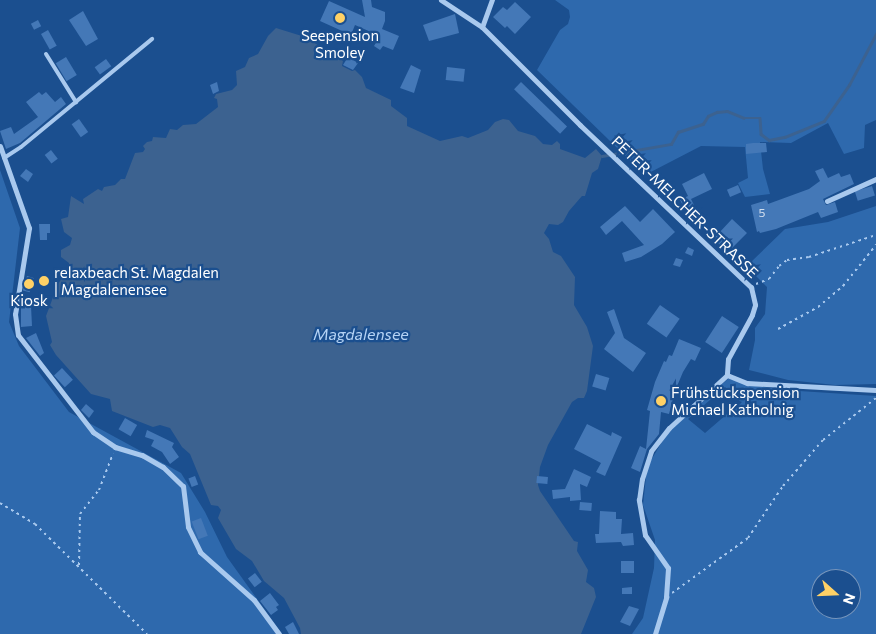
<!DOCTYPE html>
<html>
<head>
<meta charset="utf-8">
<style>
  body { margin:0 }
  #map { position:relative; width:876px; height:634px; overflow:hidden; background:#1b4f8f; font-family:Commissioner,sans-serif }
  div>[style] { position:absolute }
  .green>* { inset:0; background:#2e69ad }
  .water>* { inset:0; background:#3c6290 }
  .stream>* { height:2.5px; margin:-1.25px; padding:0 1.25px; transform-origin:1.25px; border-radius:1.25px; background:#3c6290 }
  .building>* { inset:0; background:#4478b7; transform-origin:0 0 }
  .path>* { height:2px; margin-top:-1px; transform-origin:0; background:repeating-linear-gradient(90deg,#a9c9ee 0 2.5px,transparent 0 6.5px) }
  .lane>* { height:4px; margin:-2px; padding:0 2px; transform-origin:2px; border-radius:2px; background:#a9c9ee }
  .street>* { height:5px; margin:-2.5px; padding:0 2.5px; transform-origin:2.5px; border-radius:2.5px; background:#a9c9ee }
  .dots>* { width:14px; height:14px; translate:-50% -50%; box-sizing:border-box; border:2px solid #1b4f8f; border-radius:50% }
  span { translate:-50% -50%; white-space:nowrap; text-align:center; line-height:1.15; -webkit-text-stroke:4.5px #1b4f8f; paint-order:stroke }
  .number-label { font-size:12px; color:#d0dded }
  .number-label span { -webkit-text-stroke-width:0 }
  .poi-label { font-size:15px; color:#fff }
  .left { translate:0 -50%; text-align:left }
  .street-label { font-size:15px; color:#fff }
  .water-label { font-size:16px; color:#b5d3f5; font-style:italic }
  .north { position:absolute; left:811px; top:569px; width:50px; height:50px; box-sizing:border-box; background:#1b4f8f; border:1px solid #7695bc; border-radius:50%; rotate:110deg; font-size:14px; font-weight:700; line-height:20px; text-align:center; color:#fff }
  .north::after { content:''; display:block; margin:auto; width:18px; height:22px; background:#ffd166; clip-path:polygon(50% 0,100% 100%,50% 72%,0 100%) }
</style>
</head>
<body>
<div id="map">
  <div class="green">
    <div style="clip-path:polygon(555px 0,876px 0,876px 120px,865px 125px,864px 148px,844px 154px,828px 123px,791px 143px,760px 142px,763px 169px,770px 194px,745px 197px,738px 183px,748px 178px,745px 147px,701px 146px,645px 175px,537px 70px,560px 30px,568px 24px,570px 17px,569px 10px)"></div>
    <div style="clip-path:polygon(0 170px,20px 228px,9px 322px,19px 346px,69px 412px,181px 473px,205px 512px,227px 557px,282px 634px,0 634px)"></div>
    <div style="clip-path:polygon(876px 206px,876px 384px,835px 385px,788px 380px,749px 370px,755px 340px,755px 328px,765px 314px,767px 287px,748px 268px,750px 263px,785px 229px,828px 222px)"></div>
    <div style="clip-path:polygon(evenodd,729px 378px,749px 385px,784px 390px,876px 396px,876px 634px,632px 634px,643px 618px,654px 568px,655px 540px,643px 505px,647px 467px,669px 430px,729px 378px,725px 387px,741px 402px,705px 433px,688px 419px,725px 387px,729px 378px,821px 579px,851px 579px,851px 609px,821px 609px,821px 579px)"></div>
  </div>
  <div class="water">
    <div style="clip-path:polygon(276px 28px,305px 37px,343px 61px,342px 66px,352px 71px,355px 70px,362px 77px,366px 88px,391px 100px,391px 106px,407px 118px,407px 126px,440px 141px,462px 136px,468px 138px,488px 130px,495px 122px,503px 119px,509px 120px,518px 131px,535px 136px,543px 144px,552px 145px,557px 141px,560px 144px,560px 149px,585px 158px,596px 149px,602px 156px,598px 169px,592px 173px,585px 196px,582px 196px,569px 211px,563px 222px,558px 225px,549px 224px,544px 233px,549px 239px,553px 252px,561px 256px,575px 277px,574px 305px,587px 327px,593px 346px,587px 391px,584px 398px,578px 398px,572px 402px,548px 445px,540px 467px,538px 485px,540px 491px,574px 541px,578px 542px,577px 551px,588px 570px,586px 582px,594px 588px,596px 597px,581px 634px,301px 634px,300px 628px,284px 598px,264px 581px,252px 561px,236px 549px,218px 518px,221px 510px,218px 506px,211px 505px,190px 454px,182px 447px,170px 428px,160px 425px,153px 427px,112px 411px,110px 399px,91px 394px,56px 355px,50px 345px,52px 342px,46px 316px,58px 284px,62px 278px,67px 278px,69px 263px,61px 257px,61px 250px,70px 245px,72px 238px,64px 232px,61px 219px,68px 217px,71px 196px,84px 204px,83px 199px,98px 189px,102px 191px,104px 187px,115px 185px,121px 179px,125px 179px,135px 153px,143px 152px,145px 149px,143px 146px,147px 142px,152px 141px,153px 137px,166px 138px,170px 129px,177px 130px,183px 125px,196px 124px,218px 107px,217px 99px,214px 98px,216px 94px,232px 90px,237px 85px,236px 71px,245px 67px,249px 58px,258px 54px,268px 36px)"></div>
  </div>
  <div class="stream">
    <div style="left:602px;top:156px;width:70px;rotate:-9.9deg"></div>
    <div style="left:671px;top:144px;width:14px;rotate:-60deg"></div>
    <div style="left:678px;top:132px;width:26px;rotate:-18deg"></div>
    <div style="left:703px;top:124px;width:9px;rotate:-58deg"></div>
    <div style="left:708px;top:116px;width:10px;rotate:-24deg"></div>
    <div style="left:717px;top:112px;width:10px;rotate:-6deg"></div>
    <div style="left:727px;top:111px;width:18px;rotate:22deg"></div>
    <div style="left:744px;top:118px;width:16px"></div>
    <div style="left:760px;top:118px;width:16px;rotate:86deg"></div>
    <div style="left:761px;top:134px;width:10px;rotate:37deg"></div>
    <div style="left:769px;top:140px;width:16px;rotate:-11deg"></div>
    <div style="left:785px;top:137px;width:42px;rotate:-22.3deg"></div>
    <div style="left:824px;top:121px;width:44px;rotate:-55.2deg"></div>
    <div style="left:849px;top:85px;width:58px;rotate:-62.1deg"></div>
  </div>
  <div class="building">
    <div style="clip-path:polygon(362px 0,371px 0,372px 7px,385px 12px,385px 21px,382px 29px,399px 36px,393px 50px,383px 46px,380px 50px,374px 46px,380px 36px,355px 25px,351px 35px,320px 21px,329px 1px,365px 17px)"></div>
    <div style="clip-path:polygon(515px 2px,531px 17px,515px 34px,507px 26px,505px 28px,493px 17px,503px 7px,507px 10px)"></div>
    <div style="clip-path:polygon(83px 11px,98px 39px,86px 46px,69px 20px)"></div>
    <div style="clip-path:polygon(455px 14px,459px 33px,429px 41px,423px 25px)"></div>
    <div style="left:38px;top:20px;width:7px;height:8px;rotate:63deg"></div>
    <div style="left:48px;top:30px;width:18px;height:8px;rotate:61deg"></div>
    <div style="left:66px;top:57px;width:21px;height:12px;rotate:59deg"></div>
    <div style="clip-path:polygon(348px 57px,358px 63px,353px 70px,343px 65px)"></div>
    <div style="left:106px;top:59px;width:9px;height:14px;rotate:54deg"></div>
    <div style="clip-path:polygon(411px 65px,421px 70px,414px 93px,400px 88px)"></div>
    <div style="left:447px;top:67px;width:18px;height:13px;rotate:6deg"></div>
    <div style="clip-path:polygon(217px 82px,219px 91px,213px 94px,210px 85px)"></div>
    <div style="left:521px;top:82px;width:64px;height:10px;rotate:44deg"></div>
    <div style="clip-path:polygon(39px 92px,42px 95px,46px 92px,55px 102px,61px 97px,66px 104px,20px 143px,6px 149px,0 131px,11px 127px,14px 134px,38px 117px,26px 102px)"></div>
    <div style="left:79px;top:119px;width:16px;height:9px;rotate:55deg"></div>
    <div style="clip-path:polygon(753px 143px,766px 143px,767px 152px,746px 154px,746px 144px)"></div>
    <div style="left:51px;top:150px;width:11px;height:8px;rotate:52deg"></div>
    <div style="clip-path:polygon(823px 168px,828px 178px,839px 173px,841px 177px,850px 174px,854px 184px,823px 199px,826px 205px,835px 202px,838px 212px,821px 218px,818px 212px,776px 229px,760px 233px,759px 231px,757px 232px,751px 205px,767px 200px,768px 204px,809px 189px,820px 181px,815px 171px)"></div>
    <div style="clip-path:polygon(26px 169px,33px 174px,28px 182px,20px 176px)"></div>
    <div style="clip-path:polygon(704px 173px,712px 189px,691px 199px,694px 205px,685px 209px,680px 200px,688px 196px,682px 184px)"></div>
    <div style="left:738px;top:185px;width:8px;height:12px;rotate:67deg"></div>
    <div style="left:872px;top:186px;width:10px;height:18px;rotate:73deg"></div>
    <div style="clip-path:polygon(625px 206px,640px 222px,653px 209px,675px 232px,662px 244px,641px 257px,625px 262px,622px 253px,644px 245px,622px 221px,606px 235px,600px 227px)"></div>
    <div style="clip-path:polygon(732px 219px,747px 233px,732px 248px,729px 245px,726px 250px,710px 237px,714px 231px,718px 234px)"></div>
    <div style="clip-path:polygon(39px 224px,50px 224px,50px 233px,47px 233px,47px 240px,40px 240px)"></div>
    <div style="clip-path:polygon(688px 247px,694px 250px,692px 256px,685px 253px)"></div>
    <div style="clip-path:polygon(676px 258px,683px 260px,680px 267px,673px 265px)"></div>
    <div style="left:27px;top:276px;width:7px;height:15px;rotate:16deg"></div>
    <div style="clip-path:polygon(21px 304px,31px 306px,32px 326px,21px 327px)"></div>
    <div style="left:660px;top:305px;width:24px;height:23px;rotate:35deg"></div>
    <div style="clip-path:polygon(614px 309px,624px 338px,646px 353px,633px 372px,604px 349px,615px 333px,607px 312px)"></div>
    <div style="left:722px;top:316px;width:20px;height:31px;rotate:33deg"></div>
    <div style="clip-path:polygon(36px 333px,44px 353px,40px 356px,26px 338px)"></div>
    <div style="clip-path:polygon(679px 339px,701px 348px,695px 361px,691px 359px,683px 372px,675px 391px,669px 414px,661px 412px,659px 434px,647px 449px,640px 472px,631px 468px,640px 446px,646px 449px,650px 411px,647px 410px,655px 382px,664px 361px,666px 362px,669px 355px,672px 356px)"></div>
    <div style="left:62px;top:368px;width:16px;height:11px;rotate:47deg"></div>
    <div style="left:596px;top:374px;width:14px;height:13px;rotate:17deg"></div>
    <div style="clip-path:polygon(86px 404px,94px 411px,89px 418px,81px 410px)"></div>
    <div style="left:125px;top:418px;width:14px;height:13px;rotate:30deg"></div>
    <div style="clip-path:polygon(587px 424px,611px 436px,612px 432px,622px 437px,605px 476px,596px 472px,601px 463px,574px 449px)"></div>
    <div style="clip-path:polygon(147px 430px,174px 443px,172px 447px,179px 457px,170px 464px,162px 452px,151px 446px,154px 440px,145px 437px)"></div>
    <div style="clip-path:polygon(574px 469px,591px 477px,587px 487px,580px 484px,581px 500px,570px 501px,570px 497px,553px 499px,552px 490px,565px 489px)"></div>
    <div style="left:195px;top:476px;width:9px;height:7px;rotate:69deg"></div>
    <div style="left:537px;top:476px;width:11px;height:7px;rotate:5deg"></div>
    <div style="left:580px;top:502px;width:12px;height:8px;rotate:5deg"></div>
    <div style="clip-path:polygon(600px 511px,616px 512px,616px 519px,622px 519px,621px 534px,633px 533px,634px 545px,623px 546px,621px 542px,596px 543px,595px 534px,599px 534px)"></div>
    <div style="left:201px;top:518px;width:19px;height:10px;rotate:69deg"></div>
    <div style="left:621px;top:561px;width:13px;height:12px"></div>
    <div style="left:255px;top:573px;width:11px;height:9px;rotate:52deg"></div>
    <div style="clip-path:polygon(632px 587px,632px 594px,622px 594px,622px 588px)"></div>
    <div style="clip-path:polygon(270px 593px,279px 605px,276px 607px,278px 610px,271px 615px,260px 601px)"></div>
    <div style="clip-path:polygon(629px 606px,639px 609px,630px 626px,620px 622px)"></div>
    <div style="clip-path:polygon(293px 622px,299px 634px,289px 634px,285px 627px)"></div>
  </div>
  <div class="path">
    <div style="left:756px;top:284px;width:14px;rotate:-21deg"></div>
    <div style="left:769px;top:279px;width:16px;rotate:-52deg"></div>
    <div style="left:779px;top:266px;width:10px;rotate:-37deg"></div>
    <div style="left:787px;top:260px;width:22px;rotate:-8deg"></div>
    <div style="left:809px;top:257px;width:71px;rotate:-18.2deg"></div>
    <div style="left:778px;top:329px;width:46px;rotate:-28.8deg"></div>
    <div style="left:818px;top:307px;width:33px;rotate:-40deg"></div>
    <div style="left:843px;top:286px;width:53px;rotate:-51.2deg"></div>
    <div style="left:0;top:503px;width:41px;rotate:31deg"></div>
    <div style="left:35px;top:524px;width:157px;rotate:44.5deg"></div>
    <div style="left:79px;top:565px;width:51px;rotate:-88.9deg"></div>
    <div style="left:80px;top:514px;width:31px;rotate:-52deg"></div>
    <div style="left:99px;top:490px;width:39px;rotate:-69deg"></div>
    <div style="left:672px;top:593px;width:94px;rotate:-35.9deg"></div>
    <div style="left:748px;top:538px;width:63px;rotate:-56.1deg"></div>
    <div style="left:783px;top:486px;width:61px;rotate:-49deg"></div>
    <div style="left:823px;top:440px;width:68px;rotate:-38.4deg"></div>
  </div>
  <div class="lane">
    <div style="left:46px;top:54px;width:57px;rotate:58deg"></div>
    <div style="left:4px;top:158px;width:20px;rotate:-33deg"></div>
    <div style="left:21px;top:147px;width:170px;rotate:-39.5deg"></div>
  </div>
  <div class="street">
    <div style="left:441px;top:0;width:49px;rotate:33.4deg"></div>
    <div style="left:482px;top:27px;width:139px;rotate:45deg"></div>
    <div style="left:580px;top:125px;width:236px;rotate:43.5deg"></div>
    <div style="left:751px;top:287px;width:18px;rotate:77deg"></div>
    <div style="left:755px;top:305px;width:10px;rotate:107deg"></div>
    <div style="left:752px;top:315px;width:50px;rotate:118.6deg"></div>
    <div style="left:728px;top:359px;width:16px;rotate:94deg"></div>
    <div style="left:727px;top:375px;width:22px;rotate:22deg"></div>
    <div style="left:747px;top:383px;width:129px;rotate:3.1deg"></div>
    <div style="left:482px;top:27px;width:29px;rotate:-70deg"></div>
    <div style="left:0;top:146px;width:87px;rotate:70.5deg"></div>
    <div style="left:29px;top:228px;width:87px;rotate:99.2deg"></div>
    <div style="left:15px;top:314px;width:21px;rotate:82deg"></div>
    <div style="left:18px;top:335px;width:123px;rotate:52.3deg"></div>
    <div style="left:93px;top:432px;width:27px;rotate:34deg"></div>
    <div style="left:115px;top:447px;width:28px;rotate:17deg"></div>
    <div style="left:142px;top:455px;width:24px;rotate:30deg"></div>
    <div style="left:163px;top:467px;width:28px;rotate:44deg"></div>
    <div style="left:183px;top:486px;width:41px;rotate:83deg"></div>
    <div style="left:188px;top:527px;width:28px;rotate:64deg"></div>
    <div style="left:200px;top:552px;width:72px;rotate:41.6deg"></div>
    <div style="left:254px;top:600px;width:42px;rotate:53.7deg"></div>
    <div style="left:827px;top:201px;width:54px;rotate:-24.2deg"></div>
    <div style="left:655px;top:634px;width:39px;rotate:-73deg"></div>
    <div style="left:666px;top:597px;width:29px;rotate:-86deg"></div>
    <div style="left:668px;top:568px;width:40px;rotate:-124.9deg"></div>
    <div style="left:645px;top:535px;width:36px;rotate:-100deg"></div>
    <div style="left:639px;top:500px;width:21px;rotate:-82deg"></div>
    <div style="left:642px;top:479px;width:29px;rotate:-72deg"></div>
    <div style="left:651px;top:451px;width:29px;rotate:-52deg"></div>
    <div style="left:669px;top:428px;width:79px;rotate:-42.4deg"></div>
  </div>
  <div class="dots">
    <div style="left:340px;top:18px;background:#ffd166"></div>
    <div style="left:44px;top:281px;background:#ffd166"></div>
    <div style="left:29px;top:284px;background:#ffd166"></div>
    <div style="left:661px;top:401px;background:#ffd166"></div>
  </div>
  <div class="number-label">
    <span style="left:762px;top:213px">5</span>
  </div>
  <div class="poi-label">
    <span style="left:340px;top:44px">Seepension<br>Smoley</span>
    <span class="left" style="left:54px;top:281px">relaxbeach St. Magdalen<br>| Magdalenensee</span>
    <span style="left:29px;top:301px">Kiosk</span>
    <span class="left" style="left:671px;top:401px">Frühstückspension<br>Michael Katholnig</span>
  </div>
  <div class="street-label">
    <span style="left:685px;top:207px;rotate:44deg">PETER-MELCHER-STRASSE</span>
  </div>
  <div class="water-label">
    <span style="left:361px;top:334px">Magdalensee</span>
  </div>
  <div class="north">N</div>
</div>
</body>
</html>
